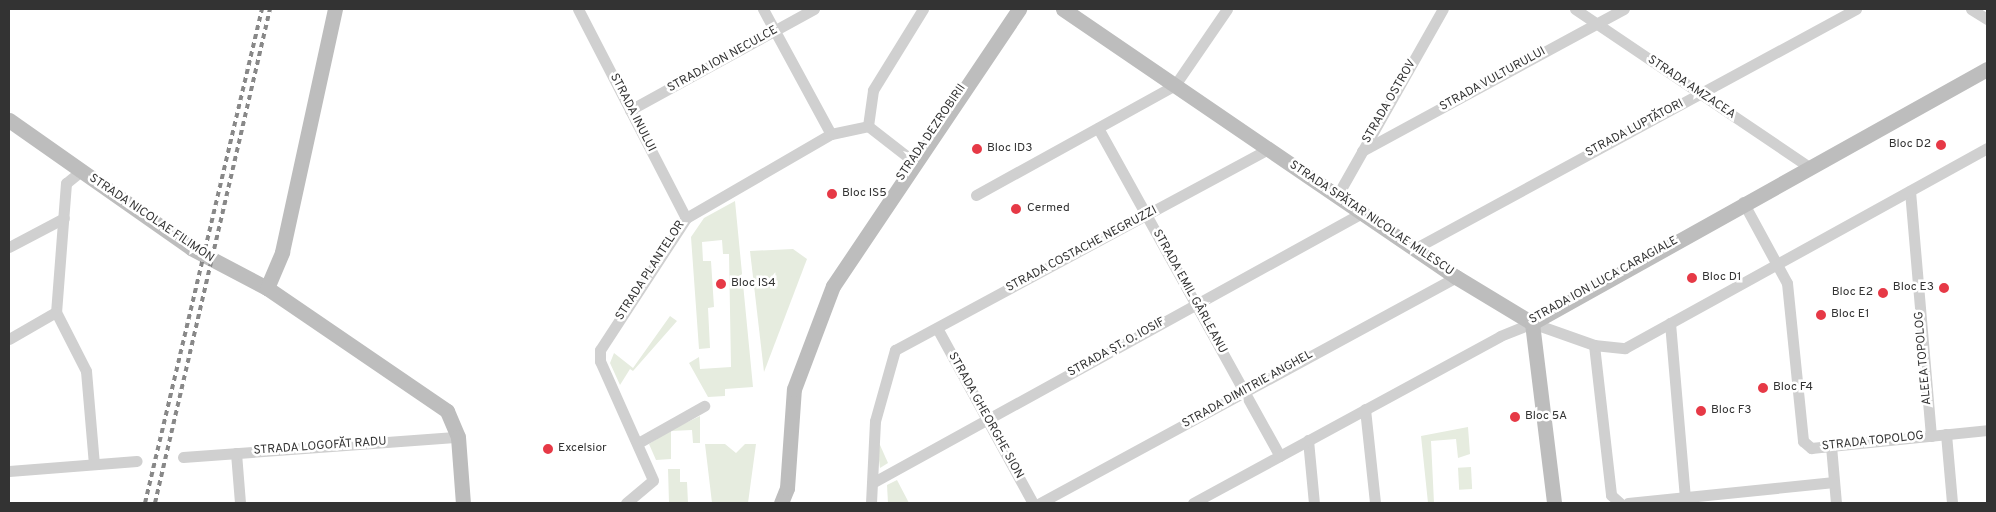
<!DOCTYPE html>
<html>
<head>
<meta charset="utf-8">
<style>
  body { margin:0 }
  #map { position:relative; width:1996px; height:512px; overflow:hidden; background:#fff; font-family:Overpass,sans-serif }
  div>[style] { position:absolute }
  .green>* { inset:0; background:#e6ecdf; transform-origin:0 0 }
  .street>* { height:11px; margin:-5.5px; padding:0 5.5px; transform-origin:5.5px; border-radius:5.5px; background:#d0d0d0 }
  .secondary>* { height:15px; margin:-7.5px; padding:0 7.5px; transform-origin:7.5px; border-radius:7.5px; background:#bdbdbd }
  .rail>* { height:4px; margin-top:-2px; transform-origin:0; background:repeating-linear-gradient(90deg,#888 0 5px,transparent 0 9px) }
  .dots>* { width:14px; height:14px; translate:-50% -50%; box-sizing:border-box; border:2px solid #fff; border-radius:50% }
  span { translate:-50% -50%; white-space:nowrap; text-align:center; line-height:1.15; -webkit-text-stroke:5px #fff; paint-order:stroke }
  .street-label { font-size:12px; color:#333 }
  .poi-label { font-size:12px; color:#333 }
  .right { translate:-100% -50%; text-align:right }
  .left { translate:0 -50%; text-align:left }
  .frame { position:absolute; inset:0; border:10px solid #333; pointer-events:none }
</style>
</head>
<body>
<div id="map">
  <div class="green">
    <div style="clip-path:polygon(735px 201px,753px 387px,725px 389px,725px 396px,708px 397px,689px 363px,699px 357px,700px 369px,731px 367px,729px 254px,723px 254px,722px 240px,702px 242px,703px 261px,711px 261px,714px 307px,708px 308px,710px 348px,699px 349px,691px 237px,704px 218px)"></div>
    <div style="clip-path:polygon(793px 249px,807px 259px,764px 372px,750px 251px)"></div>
    <div style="clip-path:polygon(670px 316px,677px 321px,633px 371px,630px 369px,620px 385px,610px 363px,614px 353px,633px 368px)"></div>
    <div style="clip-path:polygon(700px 416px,700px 443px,693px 443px,692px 430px,671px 431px,671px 459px,656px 460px,649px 444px,671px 430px)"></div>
    <div style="clip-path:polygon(1468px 427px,1470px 454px,1458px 458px,1456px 439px,1431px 441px,1434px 503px,1428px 503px,1421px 436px)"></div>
    <div style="clip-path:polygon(876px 436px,888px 463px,880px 468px)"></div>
    <div style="clip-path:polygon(705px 444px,725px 444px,736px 453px,745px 444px,756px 444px,748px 503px,712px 503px)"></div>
    <div style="left:1471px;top:467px;width:22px;height:13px;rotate:87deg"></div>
    <div style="clip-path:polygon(668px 469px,680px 469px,680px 482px,687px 482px,688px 503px,669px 503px)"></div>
    <div style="clip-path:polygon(897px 480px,909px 503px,888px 503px,887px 485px)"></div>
  </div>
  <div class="street">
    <div style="left:578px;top:9px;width:235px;rotate:62.7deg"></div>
    <div style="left:763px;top:9px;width:142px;rotate:61.5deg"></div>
    <div style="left:1575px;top:9px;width:282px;rotate:34deg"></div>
    <div style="left:1971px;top:9px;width:19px;rotate:32deg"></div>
    <div style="left:630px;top:110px;width:210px;rotate:-28.8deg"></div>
    <div style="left:868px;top:126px;width:36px;rotate:-82deg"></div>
    <div style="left:873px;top:90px;width:95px;rotate:-58.3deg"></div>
    <div style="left:868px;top:126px;width:57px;rotate:37.9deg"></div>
    <div style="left:1098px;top:128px;width:375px;rotate:61deg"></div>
    <div style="left:1362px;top:151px;width:298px;rotate:-28.5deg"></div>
    <div style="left:81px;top:171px;width:19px;rotate:141deg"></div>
    <div style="left:66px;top:183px;width:129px;rotate:94.4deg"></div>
    <div style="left:56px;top:312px;width:66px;rotate:63deg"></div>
    <div style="left:86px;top:371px;width:93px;rotate:85.1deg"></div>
    <div style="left:1910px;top:191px;width:246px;rotate:85.1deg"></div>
    <div style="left:976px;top:195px;width:227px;rotate:-28.9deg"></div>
    <div style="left:1175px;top:85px;width:92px;rotate:-55.6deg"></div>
    <div style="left:1337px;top:196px;width:215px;rotate:-60.5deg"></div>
    <div style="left:1743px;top:202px;width:92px;rotate:61.5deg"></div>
    <div style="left:1787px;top:283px;width:159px;rotate:84.2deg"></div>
    <div style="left:1803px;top:441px;width:11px;rotate:41deg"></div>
    <div style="left:1811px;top:448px;width:177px;rotate:-5.8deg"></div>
    <div style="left:9px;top:247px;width:62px;rotate:-27.8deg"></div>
    <div style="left:1414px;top:249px;width:503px;rotate:-28.5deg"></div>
    <div style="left:1670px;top:323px;width:175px;rotate:85.1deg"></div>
    <div style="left:937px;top:328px;width:200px;rotate:61.3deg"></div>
    <div style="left:9px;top:339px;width:54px;rotate:-29.9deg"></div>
    <div style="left:1594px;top:345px;width:151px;rotate:83.5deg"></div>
    <div style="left:1611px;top:495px;width:12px;rotate:42deg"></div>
    <div style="left:1365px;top:409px;width:95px;rotate:83.9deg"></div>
    <div style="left:1946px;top:434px;width:69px;rotate:85deg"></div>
    <div style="left:1308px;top:440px;width:63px;rotate:84.6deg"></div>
    <div style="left:638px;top:443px;width:76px;rotate:-29.3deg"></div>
    <div style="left:1831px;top:446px;width:57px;rotate:85deg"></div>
    <div style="left:236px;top:453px;width:50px;rotate:85.4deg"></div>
    <div style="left:183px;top:457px;width:276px;rotate:-4.2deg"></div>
    <div style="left:9px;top:471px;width:128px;rotate:-4.5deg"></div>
    <div style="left:872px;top:483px;width:559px;rotate:-28.86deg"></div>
    <div style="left:626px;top:503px;width:35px;rotate:-40deg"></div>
    <div style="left:653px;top:480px;width:130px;rotate:-114deg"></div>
    <div style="left:600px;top:361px;width:11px;rotate:-90deg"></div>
    <div style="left:600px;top:350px;width:158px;rotate:-56.9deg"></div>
    <div style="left:686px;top:218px;width:168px;rotate:-30.1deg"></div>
    <div style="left:831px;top:134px;width:38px;rotate:-12deg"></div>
    <div style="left:871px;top:503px;width:82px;rotate:-87.2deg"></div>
    <div style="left:875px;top:421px;width:74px;rotate:-74.3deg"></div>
    <div style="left:895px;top:350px;width:424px;rotate:-28.3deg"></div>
    <div style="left:1040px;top:503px;width:473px;rotate:-28.5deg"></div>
    <div style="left:1193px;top:503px;width:349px;rotate:-28.5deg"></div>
    <div style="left:1500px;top:336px;width:35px;rotate:-22deg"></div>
    <div style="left:1532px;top:323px;width:66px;rotate:19.5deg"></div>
    <div style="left:1594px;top:345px;width:31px;rotate:6deg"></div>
    <div style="left:1625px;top:348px;width:414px;rotate:-28.9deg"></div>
    <div style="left:1628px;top:503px;width:207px;rotate:-5.8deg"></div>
  </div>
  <div class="secondary">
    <div style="left:1063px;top:9px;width:476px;rotate:34.3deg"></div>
    <div style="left:1456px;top:277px;width:89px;rotate:31.2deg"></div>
    <div style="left:1532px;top:323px;width:181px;rotate:83deg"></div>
    <div style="left:9px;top:120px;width:223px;rotate:35.1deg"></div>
    <div style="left:191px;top:248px;width:86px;rotate:27.8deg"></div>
    <div style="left:267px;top:288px;width:218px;rotate:34.3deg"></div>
    <div style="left:447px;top:411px;width:28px;rotate:67deg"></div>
    <div style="left:458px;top:437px;width:66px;rotate:85.7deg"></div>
    <div style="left:267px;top:288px;width:39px;rotate:-67deg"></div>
    <div style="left:282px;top:252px;width:249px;rotate:-77.7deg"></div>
    <div style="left:1532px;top:323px;width:521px;rotate:-29.17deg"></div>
    <div style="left:781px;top:503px;width:16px;rotate:-68deg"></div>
    <div style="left:787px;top:488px;width:99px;rotate:-86deg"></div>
    <div style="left:794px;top:389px;width:110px;rotate:-69.3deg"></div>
    <div style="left:833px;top:286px;width:334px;rotate:-56.1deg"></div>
  </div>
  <div class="rail">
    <div style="left:145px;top:503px;width:508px;rotate:-76.68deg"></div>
    <div style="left:155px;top:503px;width:507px;rotate:-76.9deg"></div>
  </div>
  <div class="dots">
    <div style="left:1941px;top:145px;background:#e63946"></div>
    <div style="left:977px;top:149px;background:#e63946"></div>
    <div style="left:832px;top:194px;background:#e63946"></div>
    <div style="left:1016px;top:209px;background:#e63946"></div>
    <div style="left:1692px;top:278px;background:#e63946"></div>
    <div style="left:721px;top:284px;background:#e63946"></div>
    <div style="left:1944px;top:288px;background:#e63946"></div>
    <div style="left:1883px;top:293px;background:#e63946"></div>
    <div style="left:1821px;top:315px;background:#e63946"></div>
    <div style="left:1763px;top:388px;background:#e63946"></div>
    <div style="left:1701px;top:411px;background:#e63946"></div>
    <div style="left:1515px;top:417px;background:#e63946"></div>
    <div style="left:548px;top:449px;background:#e63946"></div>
  </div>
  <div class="street-label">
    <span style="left:723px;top:60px;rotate:-29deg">STRADA ION NECULCE</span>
    <span style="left:1493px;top:80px;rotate:-29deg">STRADA VULTURULUI</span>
    <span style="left:1691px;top:88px;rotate:34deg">STRADA AMZACEA</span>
    <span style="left:1390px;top:102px;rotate:-60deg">STRADA OSTROV</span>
    <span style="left:632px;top:113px;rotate:63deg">STRADA INULUI</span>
    <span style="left:1635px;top:129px;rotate:-28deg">STRADA LUPTĂTORI</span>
    <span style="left:932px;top:133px;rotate:-56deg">STRADA DEZROBIRII</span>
    <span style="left:151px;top:219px;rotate:34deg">STRADA NICOLAE FILIMON</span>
    <span style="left:1371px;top:219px;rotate:34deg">STRADA SPĂTAR NICOLAE MILESCU</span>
    <span style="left:1082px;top:250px;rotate:-28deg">STRADA COSTACHE NEGRUZZI</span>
    <span style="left:651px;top:271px;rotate:-57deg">STRADA PLANTELOR</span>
    <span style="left:1604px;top:281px;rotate:-29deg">STRADA ION LUCA CARAGIALE</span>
    <span style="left:1189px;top:292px;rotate:61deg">STRADA EMIL GÂRLEANU</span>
    <span style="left:1117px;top:348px;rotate:-29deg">STRADA ȘT. O. IOSIF</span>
    <span style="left:1924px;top:358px;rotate:-95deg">ALEEA TOPOLOG</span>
    <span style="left:1248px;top:390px;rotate:-29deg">STRADA DIMITRIE ANGHEL</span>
    <span style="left:985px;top:416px;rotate:61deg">STRADA GHEORGHE SION</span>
    <span style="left:1873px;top:442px;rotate:-6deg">STRADA TOPOLOG</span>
    <span style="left:320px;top:447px;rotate:-4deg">STRADA LOGOFĂT RADU</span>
  </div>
  <div class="poi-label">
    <span class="right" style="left:1931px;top:145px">Bloc D2</span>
    <span class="left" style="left:987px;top:149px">Bloc ID3</span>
    <span class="left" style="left:842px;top:194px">Bloc IS5</span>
    <span class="left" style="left:1027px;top:209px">Cermed</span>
    <span class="left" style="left:1702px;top:278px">Bloc D1</span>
    <span class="left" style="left:731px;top:284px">Bloc IS4</span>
    <span class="right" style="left:1934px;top:288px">Bloc E3</span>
    <span class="right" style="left:1873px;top:293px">Bloc E2</span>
    <span class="left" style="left:1831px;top:315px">Bloc E1</span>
    <span class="left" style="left:1773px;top:388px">Bloc F4</span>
    <span class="left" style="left:1711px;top:411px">Bloc F3</span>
    <span class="left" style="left:1525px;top:417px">Bloc 5A</span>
    <span class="left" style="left:558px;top:449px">Excelsior</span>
  </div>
  <div class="frame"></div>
</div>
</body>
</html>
